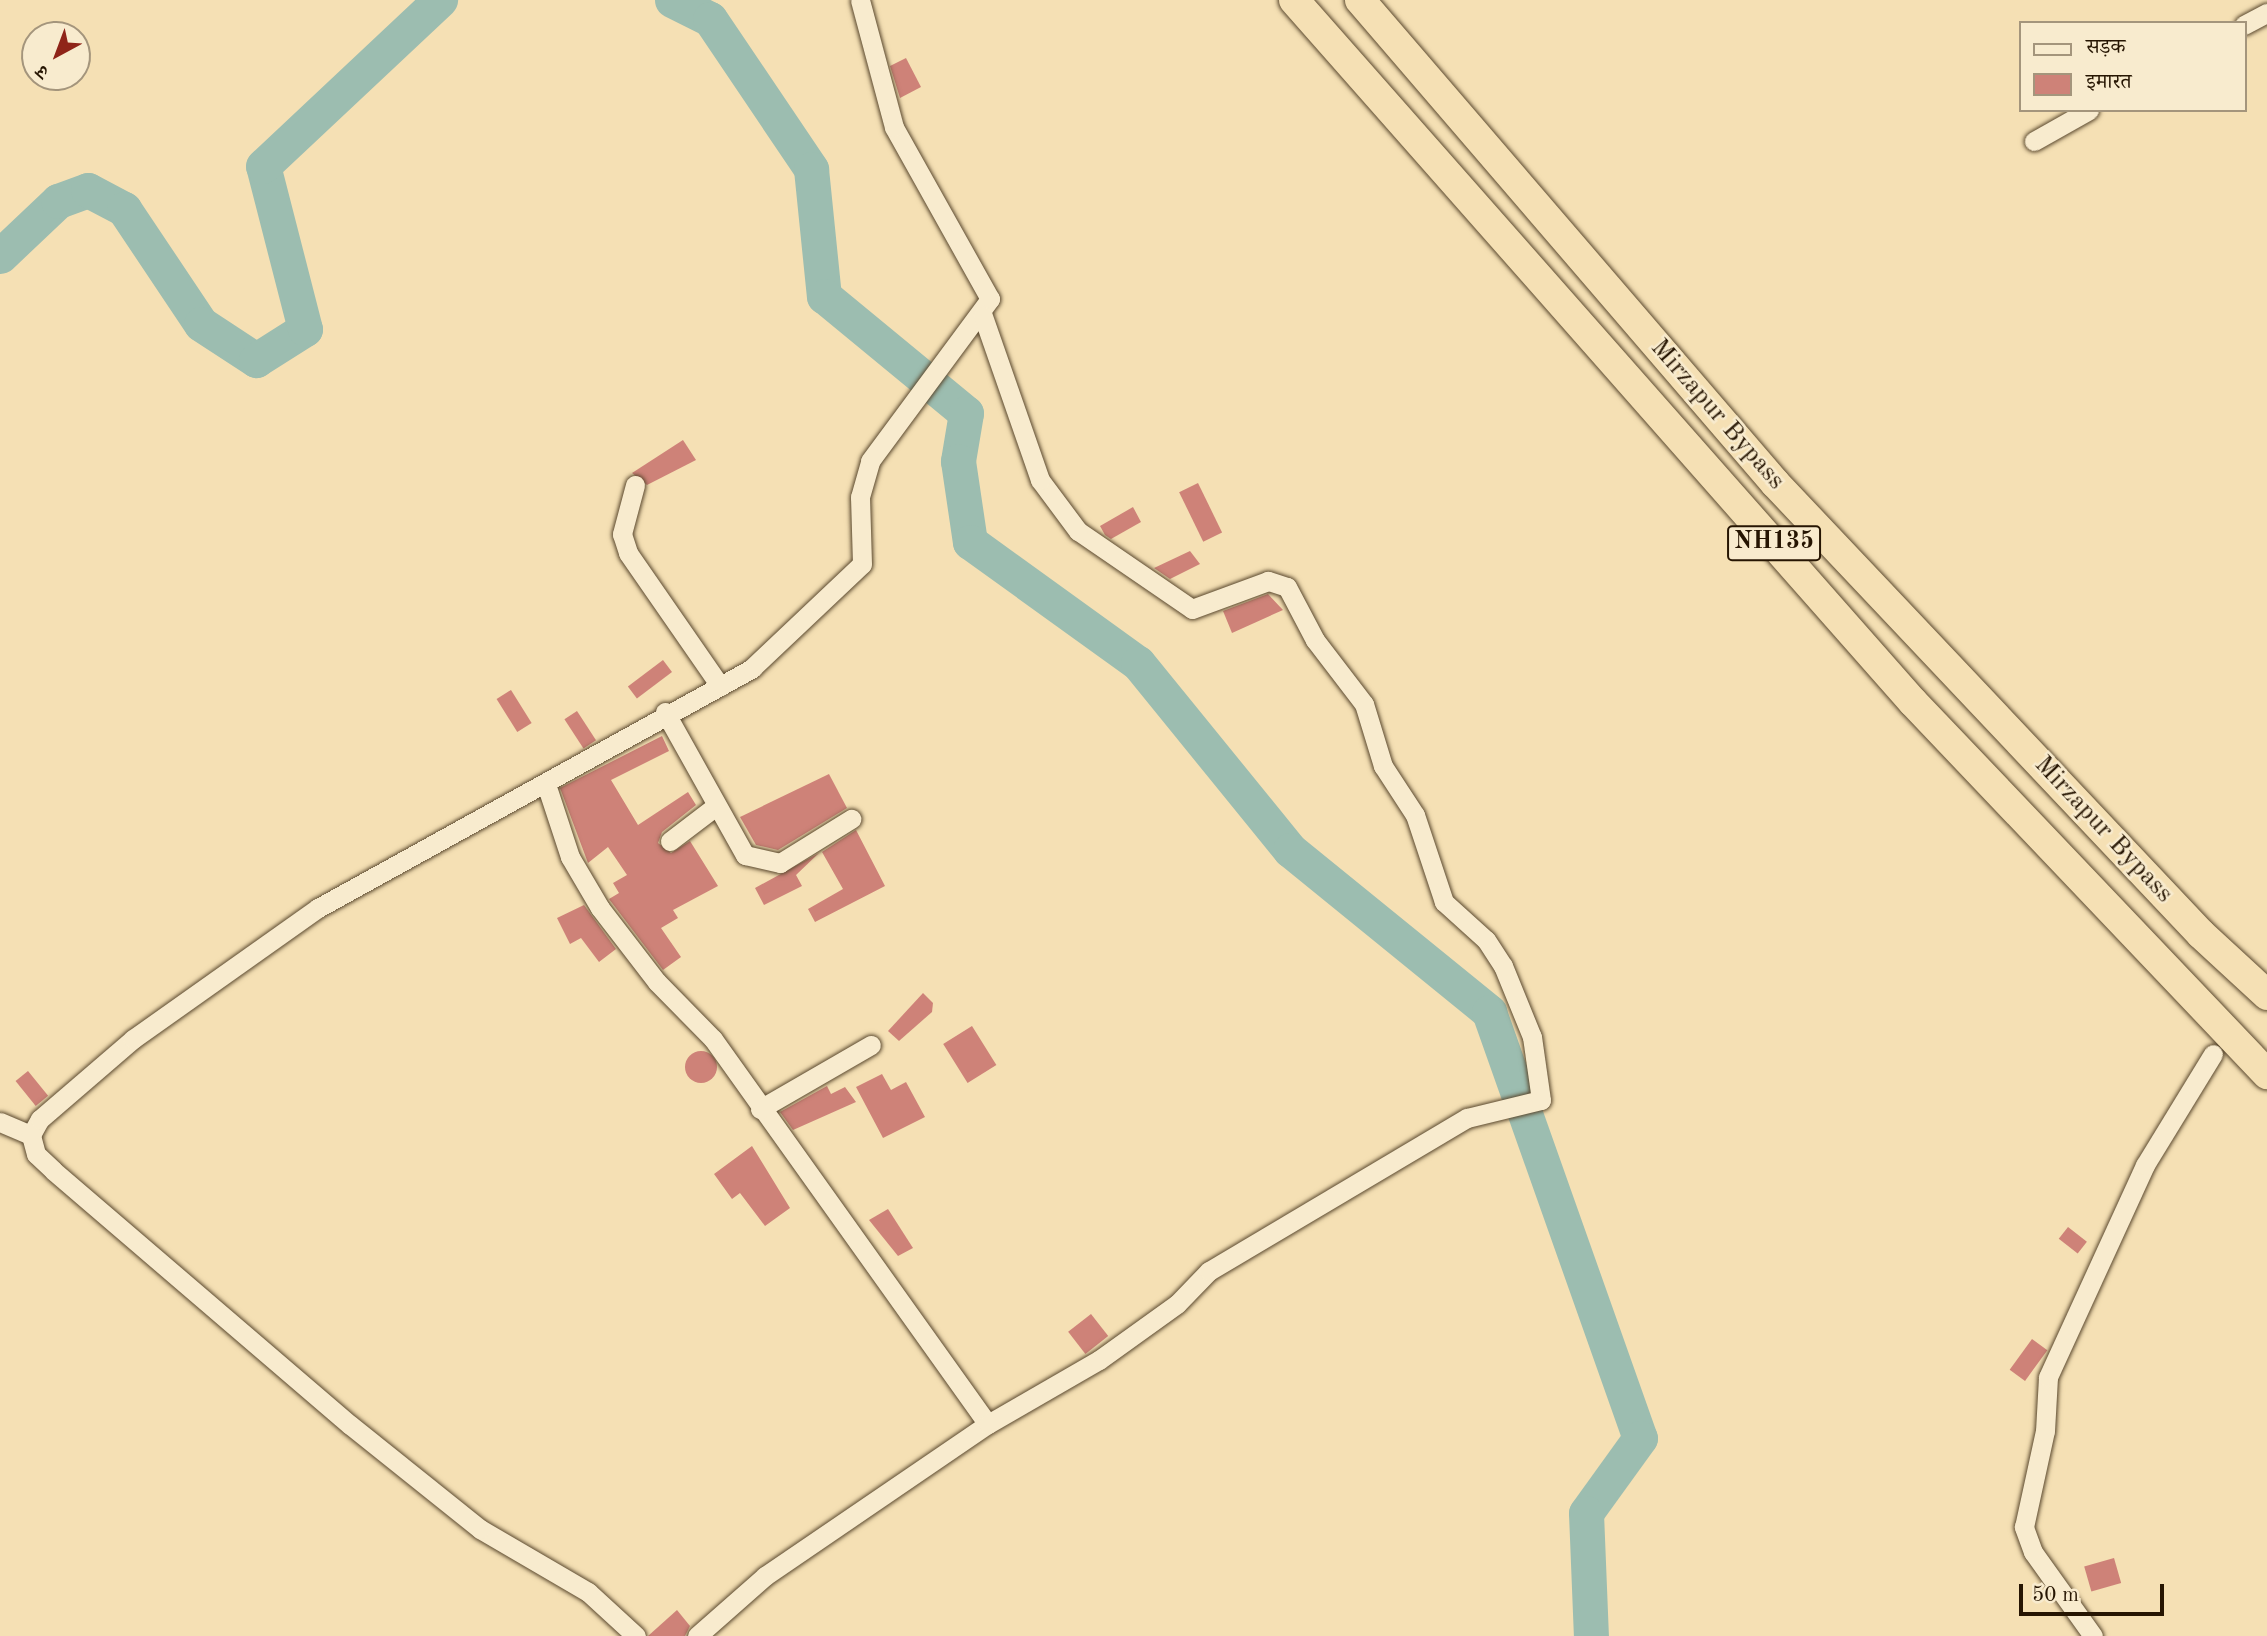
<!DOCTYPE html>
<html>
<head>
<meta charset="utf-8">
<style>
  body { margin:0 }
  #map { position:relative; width:2267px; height:1636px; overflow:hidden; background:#f5e0b4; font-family:"Old Standard TT","Noto Serif Devanagari",serif }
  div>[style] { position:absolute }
  .river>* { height:35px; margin:-17.5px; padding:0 17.5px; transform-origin:17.5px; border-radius:17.5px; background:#9cbdb0 }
  .building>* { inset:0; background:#ce8278; transform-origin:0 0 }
  .round { border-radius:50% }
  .roads { filter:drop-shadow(0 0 2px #5a482e) drop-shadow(0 0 2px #5a482e) }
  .minor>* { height:19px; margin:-9.5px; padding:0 9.5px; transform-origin:9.5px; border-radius:9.5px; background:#f8ebce }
  .highway>* { height:30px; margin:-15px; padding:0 15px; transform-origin:15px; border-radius:15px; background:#f5e0b4 }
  span { translate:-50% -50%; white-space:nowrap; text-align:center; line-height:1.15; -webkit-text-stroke:5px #f8ebce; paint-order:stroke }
  .shield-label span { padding:2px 5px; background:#f8ebce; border:2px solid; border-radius:5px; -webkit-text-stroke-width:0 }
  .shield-label { font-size:24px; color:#261502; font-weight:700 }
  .street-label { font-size:26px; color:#261502 }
  .legend { position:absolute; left:2019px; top:21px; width:228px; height:91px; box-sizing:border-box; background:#f8ebce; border:2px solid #a4957c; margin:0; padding:9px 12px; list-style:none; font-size:21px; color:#261502 }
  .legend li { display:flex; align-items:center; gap:14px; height:35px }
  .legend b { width:35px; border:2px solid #a4957c }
  .north { position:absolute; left:21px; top:21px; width:70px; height:70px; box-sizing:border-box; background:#f8ebce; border:2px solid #a4957c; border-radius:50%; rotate:221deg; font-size:19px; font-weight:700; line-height:28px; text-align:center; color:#261502 }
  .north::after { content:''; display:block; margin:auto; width:24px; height:32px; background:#8f2418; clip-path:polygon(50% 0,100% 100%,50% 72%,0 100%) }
  .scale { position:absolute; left:2019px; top:1584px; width:145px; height:32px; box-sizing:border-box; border:4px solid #261502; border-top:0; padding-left:9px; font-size:21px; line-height:24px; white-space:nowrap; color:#261502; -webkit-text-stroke:5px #f8ebce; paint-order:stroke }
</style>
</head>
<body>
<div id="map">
  <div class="river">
    <div style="left:672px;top:0;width:42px;rotate:26.6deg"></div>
    <div style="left:710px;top:19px;width:181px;rotate:56deg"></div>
    <div style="left:811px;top:169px;width:128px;rotate:84.2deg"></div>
    <div style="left:824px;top:296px;width:184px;rotate:39.5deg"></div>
    <div style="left:966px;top:413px;width:49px;rotate:99.5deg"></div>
    <div style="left:958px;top:461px;width:82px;rotate:81.6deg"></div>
    <div style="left:970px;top:542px;width:207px;rotate:35.8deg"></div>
    <div style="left:1138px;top:663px;width:241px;rotate:50.9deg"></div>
    <div style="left:1290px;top:850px;width:257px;rotate:39.1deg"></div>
    <div style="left:1489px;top:1012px;width:452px;rotate:70.5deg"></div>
    <div style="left:1640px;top:1438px;width:92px;rotate:125.8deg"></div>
    <div style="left:1586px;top:1513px;width:123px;rotate:87.7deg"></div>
    <div style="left:0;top:256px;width:80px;rotate:-43.5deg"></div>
    <div style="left:58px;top:201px;width:32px;rotate:-20deg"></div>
    <div style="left:88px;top:190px;width:41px;rotate:27.8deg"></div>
    <div style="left:124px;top:209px;width:138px;rotate:56.2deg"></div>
    <div style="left:201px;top:324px;width:66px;rotate:33.2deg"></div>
    <div style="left:256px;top:360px;width:58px;rotate:-32.3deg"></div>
    <div style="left:305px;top:329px;width:168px;rotate:-104.4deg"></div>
    <div style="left:263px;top:166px;width:243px;rotate:-43.2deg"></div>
  </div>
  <div class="building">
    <div style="clip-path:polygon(906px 58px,921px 87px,900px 98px,890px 66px)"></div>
    <div style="clip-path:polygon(683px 440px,696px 460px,647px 485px,632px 473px)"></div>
    <div style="left:1198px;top:483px;width:55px;height:21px;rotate:64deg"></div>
    <div style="clip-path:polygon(1133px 507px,1141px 522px,1111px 539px,1105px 535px,1100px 526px)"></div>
    <div style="clip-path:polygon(1190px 551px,1200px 564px,1170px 579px,1154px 568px)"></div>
    <div style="clip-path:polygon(1268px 594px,1283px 610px,1232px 633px,1223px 611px)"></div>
    <div style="left:663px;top:660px;width:15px;height:44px;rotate:53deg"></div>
    <div style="left:511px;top:690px;width:39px;height:17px;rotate:58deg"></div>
    <div style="left:577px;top:711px;width:35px;height:15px;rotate:57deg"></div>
    <div style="clip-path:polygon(662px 736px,669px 751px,611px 780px,638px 825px,688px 792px,696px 805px,662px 832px,658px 843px,671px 853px,690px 841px,718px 886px,673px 910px,678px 918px,661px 928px,681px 957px,663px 970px,609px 899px,619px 893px,613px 883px,627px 875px,608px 847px,588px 863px,560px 788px)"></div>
    <div style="clip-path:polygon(829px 774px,847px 808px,778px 850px,756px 845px,740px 817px)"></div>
    <div style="clip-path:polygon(856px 830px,885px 886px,815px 922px,808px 909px,843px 889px,822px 852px)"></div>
    <div style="clip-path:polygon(819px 853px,796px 875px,802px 886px,764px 905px,755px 888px)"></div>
    <div style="clip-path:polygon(584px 905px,616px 949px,599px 962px,581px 938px,570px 944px,557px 918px)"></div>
    <div style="clip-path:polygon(923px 993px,933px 1003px,932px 1012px,899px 1041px,888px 1031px)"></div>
    <div style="left:972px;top:1026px;width:46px;height:34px;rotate:58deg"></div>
    <div class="round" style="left:685px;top:1051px;width:32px;height:32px"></div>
    <div style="left:28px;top:1071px;width:32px;height:16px;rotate:51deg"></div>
    <div style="clip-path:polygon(882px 1074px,891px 1090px,906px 1082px,925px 1117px,883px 1138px,856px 1087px)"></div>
    <div style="clip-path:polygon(827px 1086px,831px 1094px,845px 1087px,856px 1102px,793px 1130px,780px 1112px)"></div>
    <div style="clip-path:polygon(752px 1146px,790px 1208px,765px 1226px,740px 1193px,732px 1199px,714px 1174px)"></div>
    <div style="clip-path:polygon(888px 1209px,913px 1248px,898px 1256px,869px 1220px)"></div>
    <div style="left:2068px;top:1227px;width:24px;height:15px;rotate:38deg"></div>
    <div style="left:1091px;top:1314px;width:28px;height:29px;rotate:52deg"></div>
    <div style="left:2032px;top:1339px;width:19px;height:38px;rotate:36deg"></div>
    <div style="left:2114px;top:1558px;width:26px;height:31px;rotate:74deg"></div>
    <div style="clip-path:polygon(677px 1610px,690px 1626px,685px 1636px,648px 1636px)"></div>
  </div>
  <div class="roads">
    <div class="minor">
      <div style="left:2244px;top:25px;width:26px;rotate:-28deg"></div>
      <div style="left:2034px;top:141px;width:63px;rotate:-29.4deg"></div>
      <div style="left:635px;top:485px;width:51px;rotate:104.9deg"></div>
      <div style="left:622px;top:534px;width:20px;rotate:72deg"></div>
      <div style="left:628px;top:553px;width:162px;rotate:55.3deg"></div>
      <div style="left:665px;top:712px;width:164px;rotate:60.8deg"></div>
      <div style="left:745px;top:855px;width:36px;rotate:13deg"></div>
      <div style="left:780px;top:863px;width:84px;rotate:-31.8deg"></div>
      <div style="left:546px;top:784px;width:77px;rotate:71.8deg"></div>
      <div style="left:570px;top:857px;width:59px;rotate:59.5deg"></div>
      <div style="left:600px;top:908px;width:93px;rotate:52.4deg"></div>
      <div style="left:657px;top:982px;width:80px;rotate:45.5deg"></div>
      <div style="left:713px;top:1039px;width:473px;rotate:54.5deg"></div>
      <div style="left:670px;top:841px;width:58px;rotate:-37.3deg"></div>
      <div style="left:760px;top:1109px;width:128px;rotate:-30deg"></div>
      <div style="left:0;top:1122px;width:34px;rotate:23deg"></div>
      <div style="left:636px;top:1636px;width:65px;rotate:-137.5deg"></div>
      <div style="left:588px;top:1592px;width:125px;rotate:-149.7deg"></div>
      <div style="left:480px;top:1529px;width:166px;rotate:-141.3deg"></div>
      <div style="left:350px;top:1425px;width:391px;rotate:-139.4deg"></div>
      <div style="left:53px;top:1170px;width:23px;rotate:-137deg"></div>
      <div style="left:36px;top:1154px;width:20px;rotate:-105deg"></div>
      <div style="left:31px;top:1135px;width:18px;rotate:-61deg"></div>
      <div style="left:40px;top:1119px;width:123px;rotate:-40.7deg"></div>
      <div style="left:133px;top:1039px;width:227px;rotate:-35.3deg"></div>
      <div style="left:318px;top:908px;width:496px;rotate:-28.9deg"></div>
      <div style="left:752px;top:668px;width:151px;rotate:-43.4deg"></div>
      <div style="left:862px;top:564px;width:67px;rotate:-91.7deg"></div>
      <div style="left:860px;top:497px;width:37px;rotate:-74deg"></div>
      <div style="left:870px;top:461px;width:202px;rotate:-53.5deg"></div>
      <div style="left:990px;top:299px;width:197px;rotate:-119.2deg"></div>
      <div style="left:894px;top:127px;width:131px;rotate:-105deg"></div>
      <div style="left:697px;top:1636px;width:91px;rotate:-41.4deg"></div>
      <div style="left:765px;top:1576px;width:270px;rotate:-34.3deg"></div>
      <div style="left:988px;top:1424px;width:128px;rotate:-30deg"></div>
      <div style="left:1099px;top:1360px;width:96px;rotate:-35.7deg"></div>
      <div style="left:1177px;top:1304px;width:46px;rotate:-45.9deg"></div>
      <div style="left:1209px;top:1271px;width:300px;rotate:-30.7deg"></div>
      <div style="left:1467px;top:1118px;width:76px;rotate:-13.7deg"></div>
      <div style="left:1541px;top:1100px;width:64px;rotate:-98.1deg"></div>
      <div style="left:1532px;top:1037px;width:77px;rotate:-112.2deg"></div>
      <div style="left:1503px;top:966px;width:31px;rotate:-123deg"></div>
      <div style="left:1486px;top:940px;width:57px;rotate:-137.9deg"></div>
      <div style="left:1444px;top:902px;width:92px;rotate:-108.4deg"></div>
      <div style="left:1415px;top:815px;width:59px;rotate:-123.1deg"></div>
      <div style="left:1383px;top:766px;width:65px;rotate:-107deg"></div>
      <div style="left:1364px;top:704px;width:81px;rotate:-127.4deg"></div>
      <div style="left:1315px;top:640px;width:60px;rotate:-117.8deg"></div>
      <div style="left:1287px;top:587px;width:20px;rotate:-162deg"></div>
      <div style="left:1268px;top:581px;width:81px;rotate:159.8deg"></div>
      <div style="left:1192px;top:609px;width:138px;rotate:-145.6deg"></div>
      <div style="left:1078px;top:531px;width:64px;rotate:-126.7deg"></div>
      <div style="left:1040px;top:480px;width:174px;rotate:-109.2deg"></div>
      <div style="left:2093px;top:1636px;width:103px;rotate:-125.5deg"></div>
      <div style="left:2033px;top:1552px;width:27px;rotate:-110deg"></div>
      <div style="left:2024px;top:1527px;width:98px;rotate:-77.7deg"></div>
      <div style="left:2045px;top:1431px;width:54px;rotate:-86.8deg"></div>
      <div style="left:2048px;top:1377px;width:233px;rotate:-65.4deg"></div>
      <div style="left:2145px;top:1165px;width:130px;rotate:-58.5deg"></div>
    </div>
    <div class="highway">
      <div style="left:1294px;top:0;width:936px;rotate:48.6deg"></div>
      <div style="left:1913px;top:702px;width:514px;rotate:46.42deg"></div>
      <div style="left:1360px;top:0;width:637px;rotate:49.33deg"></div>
      <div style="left:1775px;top:483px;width:620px;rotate:46.63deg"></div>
      <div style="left:2201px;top:934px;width:90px;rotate:42.7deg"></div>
    </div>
  </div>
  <div class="shield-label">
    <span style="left:1774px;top:543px">NH135</span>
  </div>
  <div class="street-label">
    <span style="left:1717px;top:415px;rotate:49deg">Mirzapur Bypass</span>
    <span style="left:2103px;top:830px;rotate:47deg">Mirzapur Bypass</span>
  </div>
  <ul class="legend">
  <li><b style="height:9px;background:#f8ebce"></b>सड़क</li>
  <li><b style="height:19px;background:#ce8278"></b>इमारत</li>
  </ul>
  <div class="north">उ</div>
  <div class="scale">50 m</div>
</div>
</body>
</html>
